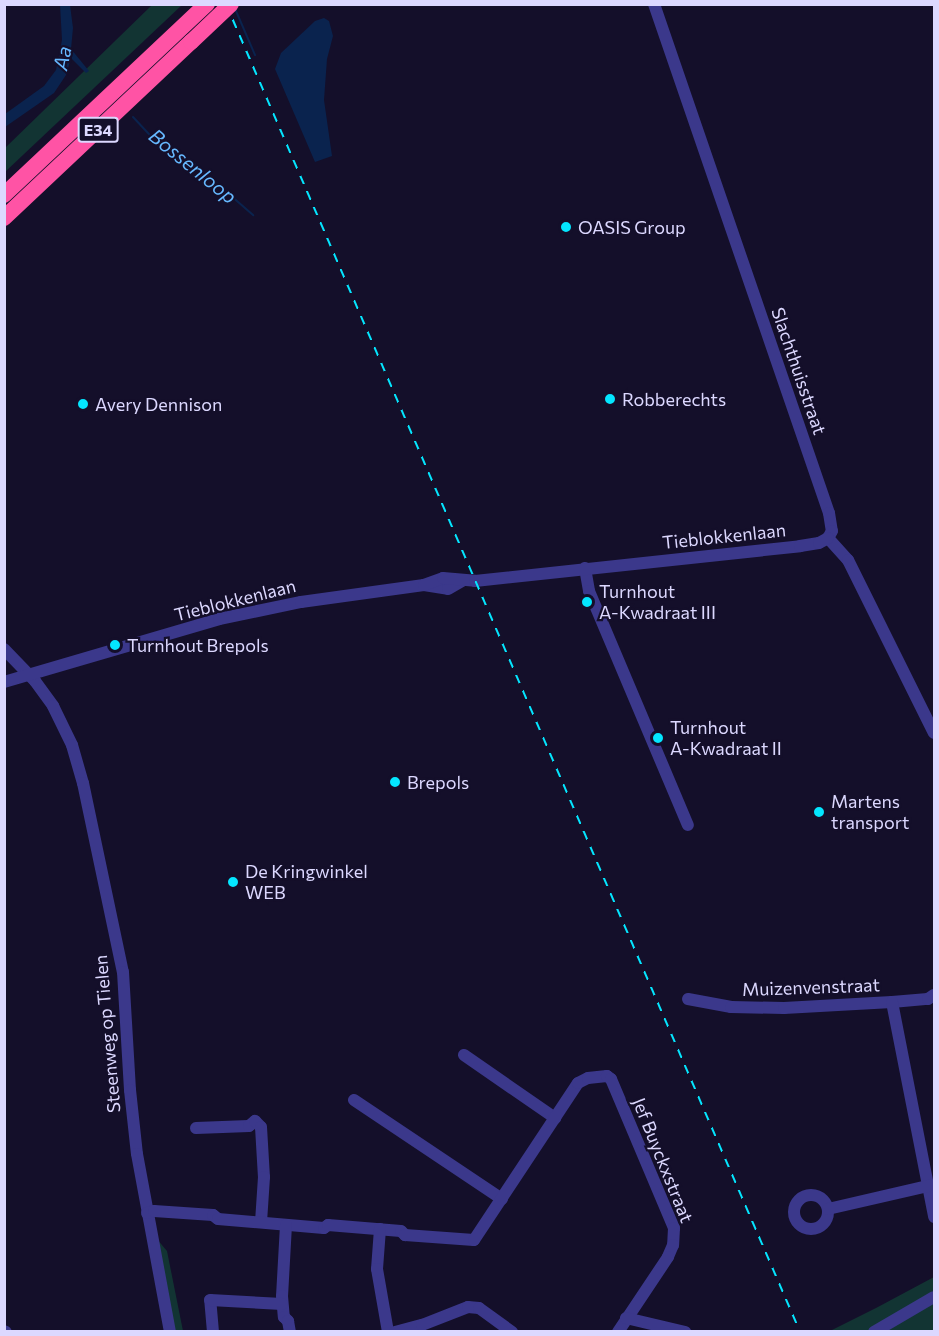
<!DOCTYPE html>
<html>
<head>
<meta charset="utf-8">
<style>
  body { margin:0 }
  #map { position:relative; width:939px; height:1336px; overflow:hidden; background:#140f2a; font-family:Commissioner,sans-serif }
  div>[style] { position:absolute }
  .green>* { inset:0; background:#123433 }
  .water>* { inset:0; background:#0a234e }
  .stream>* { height:2px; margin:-1px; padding:0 1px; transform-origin:1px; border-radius:1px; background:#0a234e }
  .minor>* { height:12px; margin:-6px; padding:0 6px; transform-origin:6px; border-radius:6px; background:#3b388b }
  .minor>.ring { margin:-6px; padding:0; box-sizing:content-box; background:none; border:12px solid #3b388b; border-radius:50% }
  .highway>* { height:16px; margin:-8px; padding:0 8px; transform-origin:8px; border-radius:8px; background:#ff53a5 }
  .rail>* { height:2px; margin-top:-1px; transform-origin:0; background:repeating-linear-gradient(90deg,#04e6ff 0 9px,transparent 0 17px) }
  .highway-bridge>* { height:16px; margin:-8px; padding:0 8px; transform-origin:8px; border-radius:8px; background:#ff53a5 }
  .dots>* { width:16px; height:16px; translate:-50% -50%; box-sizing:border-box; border:3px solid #140f2a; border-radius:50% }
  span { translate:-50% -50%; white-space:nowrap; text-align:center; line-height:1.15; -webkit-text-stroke:4.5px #140f2a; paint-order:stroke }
  .shield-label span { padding:2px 4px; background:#140f2a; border:2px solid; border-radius:4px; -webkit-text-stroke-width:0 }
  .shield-label { font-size:16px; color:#dcd8ff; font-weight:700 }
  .poi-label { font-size:18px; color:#dcd8ff }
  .left { translate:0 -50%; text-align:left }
  .street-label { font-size:18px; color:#dcd8ff }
  .water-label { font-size:20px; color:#66b8ff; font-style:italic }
  .frame { position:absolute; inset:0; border:6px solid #dcd8ff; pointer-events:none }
</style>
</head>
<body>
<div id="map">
  <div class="green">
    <div style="clip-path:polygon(152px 5px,182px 5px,5px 172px,5px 148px)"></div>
    <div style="clip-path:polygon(156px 1238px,167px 1251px,183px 1331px,174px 1331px)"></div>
    <div style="clip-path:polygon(934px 1277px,934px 1331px,828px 1332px,876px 1308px)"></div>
  </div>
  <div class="water">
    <div style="clip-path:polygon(60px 5px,70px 5px,73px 28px,71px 49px,89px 71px,86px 73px,71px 58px,66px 75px,54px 93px,5px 127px,5px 114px,44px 86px,56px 70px,62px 40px)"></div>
    <div style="clip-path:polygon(324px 18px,329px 21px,333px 36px,327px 59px,324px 100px,332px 156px,315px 162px,275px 69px,281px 53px,315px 21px)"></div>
  </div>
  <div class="stream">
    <div style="left:236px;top:11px;width:48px;rotate:66.6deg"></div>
    <div style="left:133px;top:117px;width:25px;rotate:47deg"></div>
    <div style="left:150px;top:135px;width:47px;rotate:32deg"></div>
    <div style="left:190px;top:160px;width:84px;rotate:41.1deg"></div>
  </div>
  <div class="minor">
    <div style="left:654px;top:4px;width:538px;rotate:71.03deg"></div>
    <div style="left:829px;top:513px;width:18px;rotate:81deg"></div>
    <div style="left:832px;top:531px;width:8px;rotate:120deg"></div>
    <div style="left:828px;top:538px;width:30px;rotate:48deg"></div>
    <div style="left:848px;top:560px;width:193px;rotate:63.6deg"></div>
    <div style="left:585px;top:568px;width:23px;rotate:80deg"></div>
    <div style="left:589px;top:591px;width:254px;rotate:67.1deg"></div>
    <div style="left:424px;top:585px;width:24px;rotate:9deg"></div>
    <div style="left:448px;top:589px;width:16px;rotate:-30deg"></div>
    <div style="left:4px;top:649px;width:45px;rotate:45.9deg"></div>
    <div style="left:35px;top:681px;width:31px;rotate:54deg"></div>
    <div style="left:53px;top:706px;width:43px;rotate:64deg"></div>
    <div style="left:72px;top:745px;width:40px;rotate:74deg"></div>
    <div style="left:83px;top:783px;width:193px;rotate:78.1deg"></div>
    <div style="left:123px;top:972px;width:118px;rotate:86.6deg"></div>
    <div style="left:130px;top:1090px;width:64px;rotate:83.8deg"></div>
    <div style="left:137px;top:1154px;width:181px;rotate:79.5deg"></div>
    <div style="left:4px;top:682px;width:224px;rotate:-16.3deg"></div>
    <div style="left:219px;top:619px;width:84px;rotate:-11.7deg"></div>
    <div style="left:301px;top:602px;width:124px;rotate:-7.9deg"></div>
    <div style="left:424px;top:585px;width:20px;rotate:-20deg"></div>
    <div style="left:443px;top:578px;width:32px;rotate:5deg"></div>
    <div style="left:475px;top:581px;width:327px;rotate:-6.1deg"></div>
    <div style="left:800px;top:546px;width:19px;rotate:-9deg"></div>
    <div style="left:819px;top:543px;width:10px;rotate:-29deg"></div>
    <div style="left:688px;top:999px;width:44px;rotate:10.5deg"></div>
    <div style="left:731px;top:1007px;width:53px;rotate:1.1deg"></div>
    <div style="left:784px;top:1008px;width:108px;rotate:-3.2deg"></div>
    <div style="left:892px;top:1002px;width:36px;rotate:-5deg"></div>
    <div style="left:928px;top:999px;width:7px;rotate:-34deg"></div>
    <div style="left:892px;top:1002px;width:219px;rotate:78.9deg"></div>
    <div style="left:464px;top:1055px;width:111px;rotate:34.7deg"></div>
    <div style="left:354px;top:1100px;width:178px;rotate:33.8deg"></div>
    <div style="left:196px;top:1128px;width:53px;rotate:-2.2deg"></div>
    <div style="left:249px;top:1126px;width:8px;rotate:-40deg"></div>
    <div style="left:255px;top:1121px;width:8px;rotate:45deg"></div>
    <div style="left:261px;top:1127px;width:50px;rotate:86.6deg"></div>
    <div style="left:264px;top:1177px;width:45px;rotate:93.8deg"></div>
    <div class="ring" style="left:794px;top:1195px;width:22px;height:22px"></div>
    <div style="left:828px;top:1209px;width:103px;rotate:-13deg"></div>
    <div style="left:147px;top:1213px;width:7px;rotate:-16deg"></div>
    <div style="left:154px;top:1211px;width:59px;rotate:3.9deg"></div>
    <div style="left:213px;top:1215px;width:6px;rotate:39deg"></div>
    <div style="left:218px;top:1219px;width:106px;rotate:4.9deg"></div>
    <div style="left:324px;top:1228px;width:5px;rotate:-37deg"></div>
    <div style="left:328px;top:1225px;width:73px;rotate:4.7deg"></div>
    <div style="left:401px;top:1231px;width:6px;rotate:45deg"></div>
    <div style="left:405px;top:1235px;width:69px;rotate:4.1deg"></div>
    <div style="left:474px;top:1240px;width:188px;rotate:-56.5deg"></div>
    <div style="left:578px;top:1083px;width:11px;rotate:-27deg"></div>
    <div style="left:588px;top:1078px;width:19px;rotate:-6deg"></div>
    <div style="left:607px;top:1076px;width:5px;rotate:37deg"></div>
    <div style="left:611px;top:1079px;width:162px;rotate:67.1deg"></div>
    <div style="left:674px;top:1228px;width:17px;rotate:93deg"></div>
    <div style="left:673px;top:1245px;width:13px;rotate:113deg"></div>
    <div style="left:668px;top:1257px;width:90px;rotate:123.7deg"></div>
    <div style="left:286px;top:1225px;width:71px;rotate:93.2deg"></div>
    <div style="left:282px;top:1296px;width:21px;rotate:85deg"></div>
    <div style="left:284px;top:1317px;width:6px;rotate:45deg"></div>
    <div style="left:288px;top:1321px;width:11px;rotate:80deg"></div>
    <div style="left:380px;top:1229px;width:40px;rotate:94.3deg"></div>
    <div style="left:377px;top:1269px;width:64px;rotate:80.1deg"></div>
    <div style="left:626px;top:1318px;width:61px;rotate:13.3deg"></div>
    <div style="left:4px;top:1331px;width:2px;rotate:27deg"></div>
    <div style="left:213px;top:1332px;width:32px;rotate:-95deg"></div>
    <div style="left:210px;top:1300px;width:72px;rotate:3.2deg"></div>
    <div style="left:395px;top:1332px;width:28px;rotate:-15deg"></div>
    <div style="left:422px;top:1325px;width:49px;rotate:-21.4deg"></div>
    <div style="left:468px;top:1307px;width:11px;rotate:5deg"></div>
    <div style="left:479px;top:1308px;width:41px;rotate:36deg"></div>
    <div style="left:874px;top:1332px;width:69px;rotate:-30.3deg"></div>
  </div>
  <div class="highway">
    <div style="left:4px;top:195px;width:279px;rotate:-43.3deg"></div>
    <div style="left:4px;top:218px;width:257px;rotate:-43.3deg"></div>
  </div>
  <div class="rail">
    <div style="left:226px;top:4px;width:1447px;rotate:66.62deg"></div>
  </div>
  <div class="highway-bridge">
    <div style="left:191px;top:42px;width:55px;rotate:-43.5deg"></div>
  </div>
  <div class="dots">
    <div style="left:566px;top:227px;background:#04e6ff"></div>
    <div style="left:610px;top:399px;background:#04e6ff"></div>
    <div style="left:83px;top:404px;background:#04e6ff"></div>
    <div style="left:587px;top:602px;background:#04e6ff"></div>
    <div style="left:115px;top:645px;background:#04e6ff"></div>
    <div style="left:658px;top:738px;background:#04e6ff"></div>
    <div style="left:395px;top:782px;background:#04e6ff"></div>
    <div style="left:819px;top:812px;background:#04e6ff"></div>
    <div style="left:233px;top:882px;background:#04e6ff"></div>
  </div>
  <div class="shield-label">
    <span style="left:98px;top:130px">E34</span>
  </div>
  <div class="poi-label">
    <span class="left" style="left:578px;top:227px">OASIS Group</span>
    <span class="left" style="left:622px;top:399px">Robberechts</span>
    <span class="left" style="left:95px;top:404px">Avery Dennison</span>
    <span class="left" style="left:599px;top:602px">Turnhout<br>A-Kwadraat III</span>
    <span class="left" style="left:127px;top:645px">Turnhout Brepols</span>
    <span class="left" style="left:670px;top:738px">Turnhout<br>A-Kwadraat II</span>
    <span class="left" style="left:407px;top:782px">Brepols</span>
    <span class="left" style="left:831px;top:812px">Martens<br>transport</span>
    <span class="left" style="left:245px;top:882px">De Kringwinkel<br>WEB</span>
  </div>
  <div class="street-label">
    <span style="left:799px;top:371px;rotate:71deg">Slachthuisstraat</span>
    <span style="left:724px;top:536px;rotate:-6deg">Tieblokkenlaan</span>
    <span style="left:235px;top:600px;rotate:-14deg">Tieblokkenlaan</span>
    <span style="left:811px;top:987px;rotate:-2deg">Muizenvenstraat</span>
    <span style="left:107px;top:1034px;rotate:-95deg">Steenweg op Tielen</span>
    <span style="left:663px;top:1160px;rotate:68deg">Jef Buyckxstraat</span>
  </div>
  <div class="water-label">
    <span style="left:62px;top:58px;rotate:-79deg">Aa</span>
    <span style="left:193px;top:166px;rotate:39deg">Bossenloop</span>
  </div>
  <div class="frame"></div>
</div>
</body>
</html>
